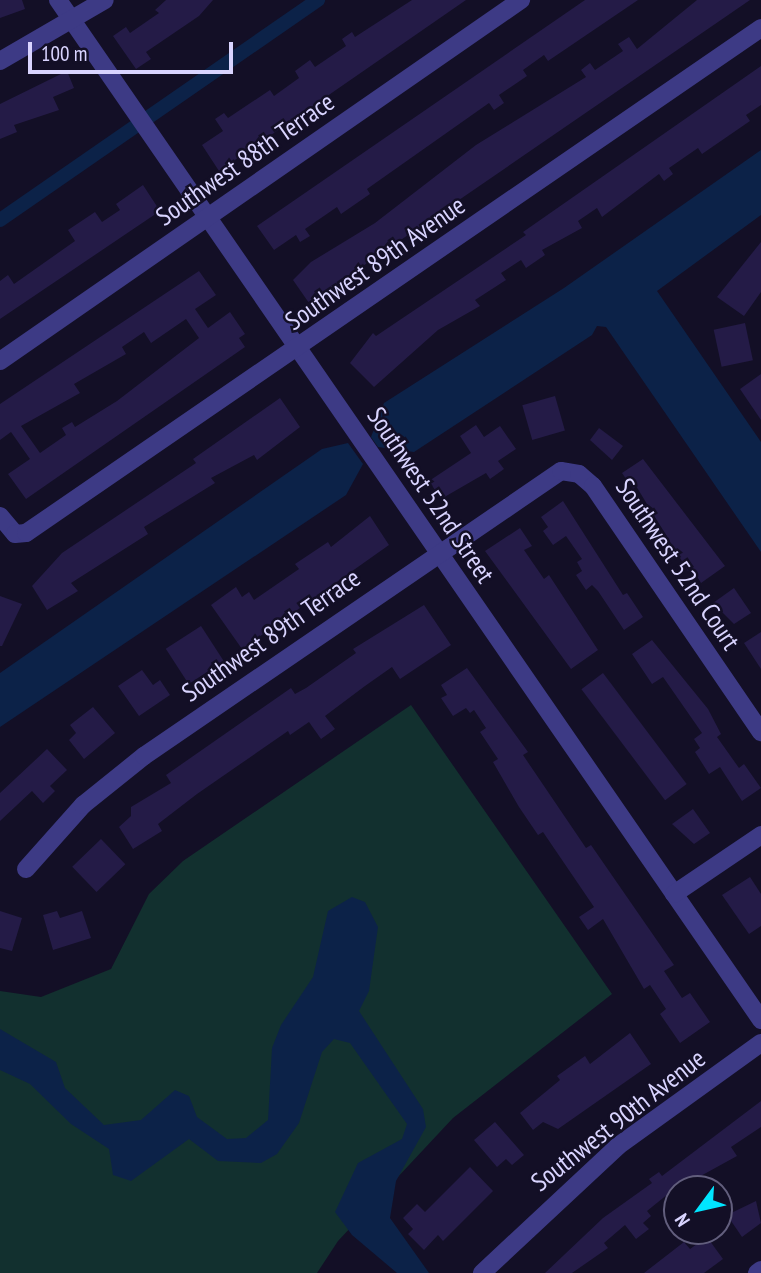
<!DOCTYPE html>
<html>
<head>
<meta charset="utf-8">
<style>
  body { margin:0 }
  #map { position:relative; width:761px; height:1273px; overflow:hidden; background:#130f26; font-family:"PT Sans Narrow",sans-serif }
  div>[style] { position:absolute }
  .green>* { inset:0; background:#12302f }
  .water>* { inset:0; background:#0c2248 }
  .canal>* { height:14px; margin:-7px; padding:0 7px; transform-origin:7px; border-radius:7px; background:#0c2248 }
  .building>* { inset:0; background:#241b47; transform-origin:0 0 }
  .minor>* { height:18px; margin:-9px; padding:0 9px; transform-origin:9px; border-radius:9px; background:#3d3a85 }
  span { translate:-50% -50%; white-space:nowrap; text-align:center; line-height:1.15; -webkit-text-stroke:5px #130f26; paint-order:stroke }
  .street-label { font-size:26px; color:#d9d4ff }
  .north { position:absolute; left:663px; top:1175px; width:70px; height:70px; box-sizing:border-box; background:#130f26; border:2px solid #625e7d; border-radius:50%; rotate:237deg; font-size:19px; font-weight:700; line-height:28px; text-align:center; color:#d9d4ff }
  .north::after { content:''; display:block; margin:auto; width:24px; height:32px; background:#00e5ff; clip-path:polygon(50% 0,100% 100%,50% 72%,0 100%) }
  .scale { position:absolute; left:28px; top:42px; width:205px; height:32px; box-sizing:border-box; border:4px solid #d9d4ff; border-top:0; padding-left:9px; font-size:21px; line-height:24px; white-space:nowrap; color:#d9d4ff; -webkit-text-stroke:5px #130f26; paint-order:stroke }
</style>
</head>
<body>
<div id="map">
  <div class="green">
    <div style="clip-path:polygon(411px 705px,612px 994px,453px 1118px,338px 1241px,317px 1273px,0 1273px,0 991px,41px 997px,111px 969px,149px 894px,183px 861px)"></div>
  </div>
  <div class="water">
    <div style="clip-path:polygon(761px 150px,761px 215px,657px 291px,761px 442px,761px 552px,606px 327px,597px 326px,592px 335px,414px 452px,378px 447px,371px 437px,384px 403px,564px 288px)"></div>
    <div style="clip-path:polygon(348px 443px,363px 464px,346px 495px,0 727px,0 673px,322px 449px)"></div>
    <div style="clip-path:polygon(352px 897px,365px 902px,378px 927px,369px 991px,359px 1011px,423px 1109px,426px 1127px,396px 1181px,390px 1218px,429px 1273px,397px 1273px,352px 1235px,335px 1212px,358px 1163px,402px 1139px,407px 1124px,350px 1043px,334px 1039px,322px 1052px,299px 1123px,277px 1154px,261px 1163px,218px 1161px,189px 1139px,131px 1181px,113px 1175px,109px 1149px,71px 1124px,30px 1084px,0 1070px,0 1029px,56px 1062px,65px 1088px,104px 1125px,141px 1120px,175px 1090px,189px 1096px,197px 1117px,227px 1139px,246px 1138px,268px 1120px,272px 1048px,281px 1025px,313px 977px,328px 911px)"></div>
  </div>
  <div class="canal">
    <div style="left:0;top:220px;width:387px;rotate:-34.7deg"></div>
  </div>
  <div class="building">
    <div style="clip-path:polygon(0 0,22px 0,25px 9px,0 18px)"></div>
    <div style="clip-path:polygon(166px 0,213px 0,199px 16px,146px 52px,151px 59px,136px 69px,113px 36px,126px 27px,130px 33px,159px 13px,155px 10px)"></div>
    <div style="clip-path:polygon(412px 0,466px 0,219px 171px,202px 145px,223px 131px,215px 119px,224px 113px,228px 118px,270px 90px,274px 96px,299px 78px,295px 71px,310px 60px,315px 67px,346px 46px,342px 39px,352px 32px,355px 37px)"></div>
    <div style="clip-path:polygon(585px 0,638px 0,548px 61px,544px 55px,523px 70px,527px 76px,499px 95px,504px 103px,494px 110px,489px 103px,367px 189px,370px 194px,341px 214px,337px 207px,305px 229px,310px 236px,300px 242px,296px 235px,274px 250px,257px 226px)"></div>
    <div style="clip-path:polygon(697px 0,750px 0,309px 303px,293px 280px,311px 262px,375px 223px,476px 145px,586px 77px,581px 70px,590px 63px,595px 70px,623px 51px,618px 44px,629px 37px,637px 49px)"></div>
    <div style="clip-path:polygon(761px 66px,761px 105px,746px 115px,750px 121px,702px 154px,698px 148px,669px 168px,673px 174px,664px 181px,659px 174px,602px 217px,597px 208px,578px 221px,582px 228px,542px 250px,545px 255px,526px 268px,521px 260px,501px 273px,506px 280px,475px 300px,480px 306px,438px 330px,374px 387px,350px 363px,373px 333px,376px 336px,526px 235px,523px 232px)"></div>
    <div style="clip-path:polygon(67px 71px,74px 88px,53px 97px,59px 110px,14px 125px,17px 132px,0 139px,0 104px)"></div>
    <div style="clip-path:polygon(143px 185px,160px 211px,0 319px,0 281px,8px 275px,14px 284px,75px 241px,68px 230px,95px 212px,102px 222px,120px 210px,116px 204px)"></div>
    <div style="clip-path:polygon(761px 242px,761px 292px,744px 316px,717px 297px)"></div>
    <div style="clip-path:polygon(evenodd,199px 271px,216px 295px,195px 309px,208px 328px,230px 312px,245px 334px,239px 338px,245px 347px,26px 499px,8px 474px,30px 459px,11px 432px,0 440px,0 404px,199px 271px,186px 319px,199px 338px,117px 401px,75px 427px,72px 422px,62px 428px,66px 435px,40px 453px,21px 426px,80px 393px,74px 384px,126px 354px,122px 347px,144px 332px,151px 343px,186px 319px)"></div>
    <div style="left:745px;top:323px;width:38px;height:32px;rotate:78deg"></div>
    <div style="clip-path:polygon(761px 374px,761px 420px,740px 389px)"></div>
    <div style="left:555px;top:396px;width:36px;height:34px;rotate:74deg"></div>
    <div style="clip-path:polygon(280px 398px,300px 427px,257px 460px,254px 455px,211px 478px,215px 483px,144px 527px,148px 534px,71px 583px,78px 591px,47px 610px,32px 586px,62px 553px,196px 463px,193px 459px)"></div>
    <div style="clip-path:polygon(476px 425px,484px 437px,500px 426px,516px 449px,498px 461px,504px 469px,490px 479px,486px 473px,441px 499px,429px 481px,471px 453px,460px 436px)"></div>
    <div style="clip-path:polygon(599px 428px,623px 446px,612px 460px,590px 440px)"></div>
    <div style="clip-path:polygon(643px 459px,725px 566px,701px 583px,692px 568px,688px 571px,636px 486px,633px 489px,622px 473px)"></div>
    <div style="clip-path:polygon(563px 501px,623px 595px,627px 593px,643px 617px,624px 630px,598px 591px,592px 585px,586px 590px,576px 575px,582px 571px,577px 562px,582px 559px,566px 536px,553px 545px,543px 531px,548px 527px,541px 517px)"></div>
    <div style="clip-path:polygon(370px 516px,389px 545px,242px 649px,211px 605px,236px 587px,242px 597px,249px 592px,254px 600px,299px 569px,295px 564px,328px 542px,331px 547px)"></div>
    <div style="clip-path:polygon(520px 528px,532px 546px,524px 550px,544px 579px,549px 575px,598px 650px,571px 669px,485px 551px)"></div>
    <div style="clip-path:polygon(734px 588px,751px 613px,734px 624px,713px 603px)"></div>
    <div style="clip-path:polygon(0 596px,22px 604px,2px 646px,0 646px)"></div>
    <div style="clip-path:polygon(424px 605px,451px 645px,400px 679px,392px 667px,365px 686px,325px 716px,335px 729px,321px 739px,309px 722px,290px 735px,288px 731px,197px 794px,158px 824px,162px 831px,133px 849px,119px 827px,131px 816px,131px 807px,171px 783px,166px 775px,291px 688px,295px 694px,306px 688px,356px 653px,353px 649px)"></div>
    <div style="left:201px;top:626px;width:42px;height:42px;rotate:57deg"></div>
    <div style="clip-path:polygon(761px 632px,761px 669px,744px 643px)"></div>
    <div style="clip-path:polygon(652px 640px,708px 709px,721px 734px,717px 737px,739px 768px,744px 764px,761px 788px,742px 801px,720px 767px,709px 774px,695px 752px,700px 748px,694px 739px,702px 733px,663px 677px,652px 684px,632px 654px)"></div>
    <div style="clip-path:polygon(467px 668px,528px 752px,523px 755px,586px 848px,591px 845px,674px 965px,664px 971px,682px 998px,690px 993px,710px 1022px,680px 1043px,660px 1014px,666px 1009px,650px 985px,644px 989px,603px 919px,588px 930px,579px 917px,594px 907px,543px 832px,538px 835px,519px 807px,493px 762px,498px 759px,480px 732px,486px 728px,474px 710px,470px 713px,466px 708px,453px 716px,441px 698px,447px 695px,441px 685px)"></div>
    <div style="clip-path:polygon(142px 670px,153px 685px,160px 680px,170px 695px,139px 716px,118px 686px)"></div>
    <div style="left:603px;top:673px;width:139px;height:27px;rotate:53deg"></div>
    <div style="clip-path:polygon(93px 707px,115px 733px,84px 759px,69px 740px,76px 733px,70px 725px)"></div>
    <div style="clip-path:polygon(47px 749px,67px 770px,50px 786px,55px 791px,43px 803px,32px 791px,0 821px,0 793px)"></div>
    <div style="clip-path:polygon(693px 809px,710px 833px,694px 844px,672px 824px)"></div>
    <div style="left:101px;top:839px;width:35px;height:40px;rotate:46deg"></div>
    <div style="clip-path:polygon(750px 877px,761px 894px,761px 926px,749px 934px,722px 895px)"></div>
    <div style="clip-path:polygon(0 911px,22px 918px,12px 951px,0 948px)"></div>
    <div style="clip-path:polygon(57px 911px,60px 918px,82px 911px,91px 938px,53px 950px,43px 915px)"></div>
    <div style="clip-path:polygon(630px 1033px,651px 1064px,558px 1129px,543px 1122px,533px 1130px,520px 1113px,560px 1080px,557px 1076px,585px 1056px,590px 1064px)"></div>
    <div style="clip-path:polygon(761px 1101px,761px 1127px,731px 1147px,737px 1156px,677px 1189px,677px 1207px,668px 1194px,647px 1211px,651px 1216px,643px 1223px,649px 1229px,636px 1239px,625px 1225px,604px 1243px,608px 1248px,572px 1273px,545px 1273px,603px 1218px,652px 1183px,649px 1179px,659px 1172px,662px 1176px)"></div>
    <div style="clip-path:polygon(495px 1122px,524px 1155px,512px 1165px,506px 1159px,497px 1167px,474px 1140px)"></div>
    <div style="clip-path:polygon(470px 1167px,493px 1191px,443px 1241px,438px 1235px,424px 1250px,408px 1234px,413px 1229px,403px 1218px,417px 1204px,425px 1212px)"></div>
    <div style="clip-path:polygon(756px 1201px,761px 1223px,742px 1237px,727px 1215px)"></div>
    <div style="clip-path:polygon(707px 1237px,723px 1259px,704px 1273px,644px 1273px,684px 1242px,690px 1249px)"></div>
  </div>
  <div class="minor">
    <div style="left:58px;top:0;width:1239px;rotate:55.42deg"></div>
    <div style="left:0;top:61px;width:121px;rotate:-30.2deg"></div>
    <div style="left:0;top:361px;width:634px;rotate:-34.72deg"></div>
    <div style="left:0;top:516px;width:23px;rotate:50deg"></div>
    <div style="left:15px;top:534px;width:11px;rotate:-5deg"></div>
    <div style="left:26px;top:533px;width:892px;rotate:-34.49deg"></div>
    <div style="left:26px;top:869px;width:86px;rotate:-48.3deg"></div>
    <div style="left:83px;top:805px;width:78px;rotate:-38.8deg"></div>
    <div style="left:144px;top:756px;width:505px;rotate:-34.35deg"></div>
    <div style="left:561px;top:471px;width:18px;rotate:9deg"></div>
    <div style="left:579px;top:474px;width:18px;rotate:41deg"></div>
    <div style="left:593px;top:486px;width:298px;rotate:55.7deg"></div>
    <div style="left:674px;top:894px;width:105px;rotate:-34.1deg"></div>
    <div style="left:482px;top:1273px;width:186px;rotate:-43deg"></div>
    <div style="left:618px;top:1146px;width:176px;rotate:-35.8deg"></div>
    <div style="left:757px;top:1273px;width:5px;rotate:-37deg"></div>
  </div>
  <div class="street-label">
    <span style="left:245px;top:159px;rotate:-35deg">Southwest 88th Terrace</span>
    <span style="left:375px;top:263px;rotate:-35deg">Southwest 89th Avenue</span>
    <span style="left:431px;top:495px;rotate:56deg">Southwest 52nd Street</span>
    <span style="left:678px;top:564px;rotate:56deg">Southwest 52nd Court</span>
    <span style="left:271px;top:635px;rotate:-35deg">Southwest 89th Terrace</span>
    <span style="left:618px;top:1120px;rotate:-38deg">Southwest 90th Avenue</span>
  </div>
  <div class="north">N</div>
  <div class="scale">100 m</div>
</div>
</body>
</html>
